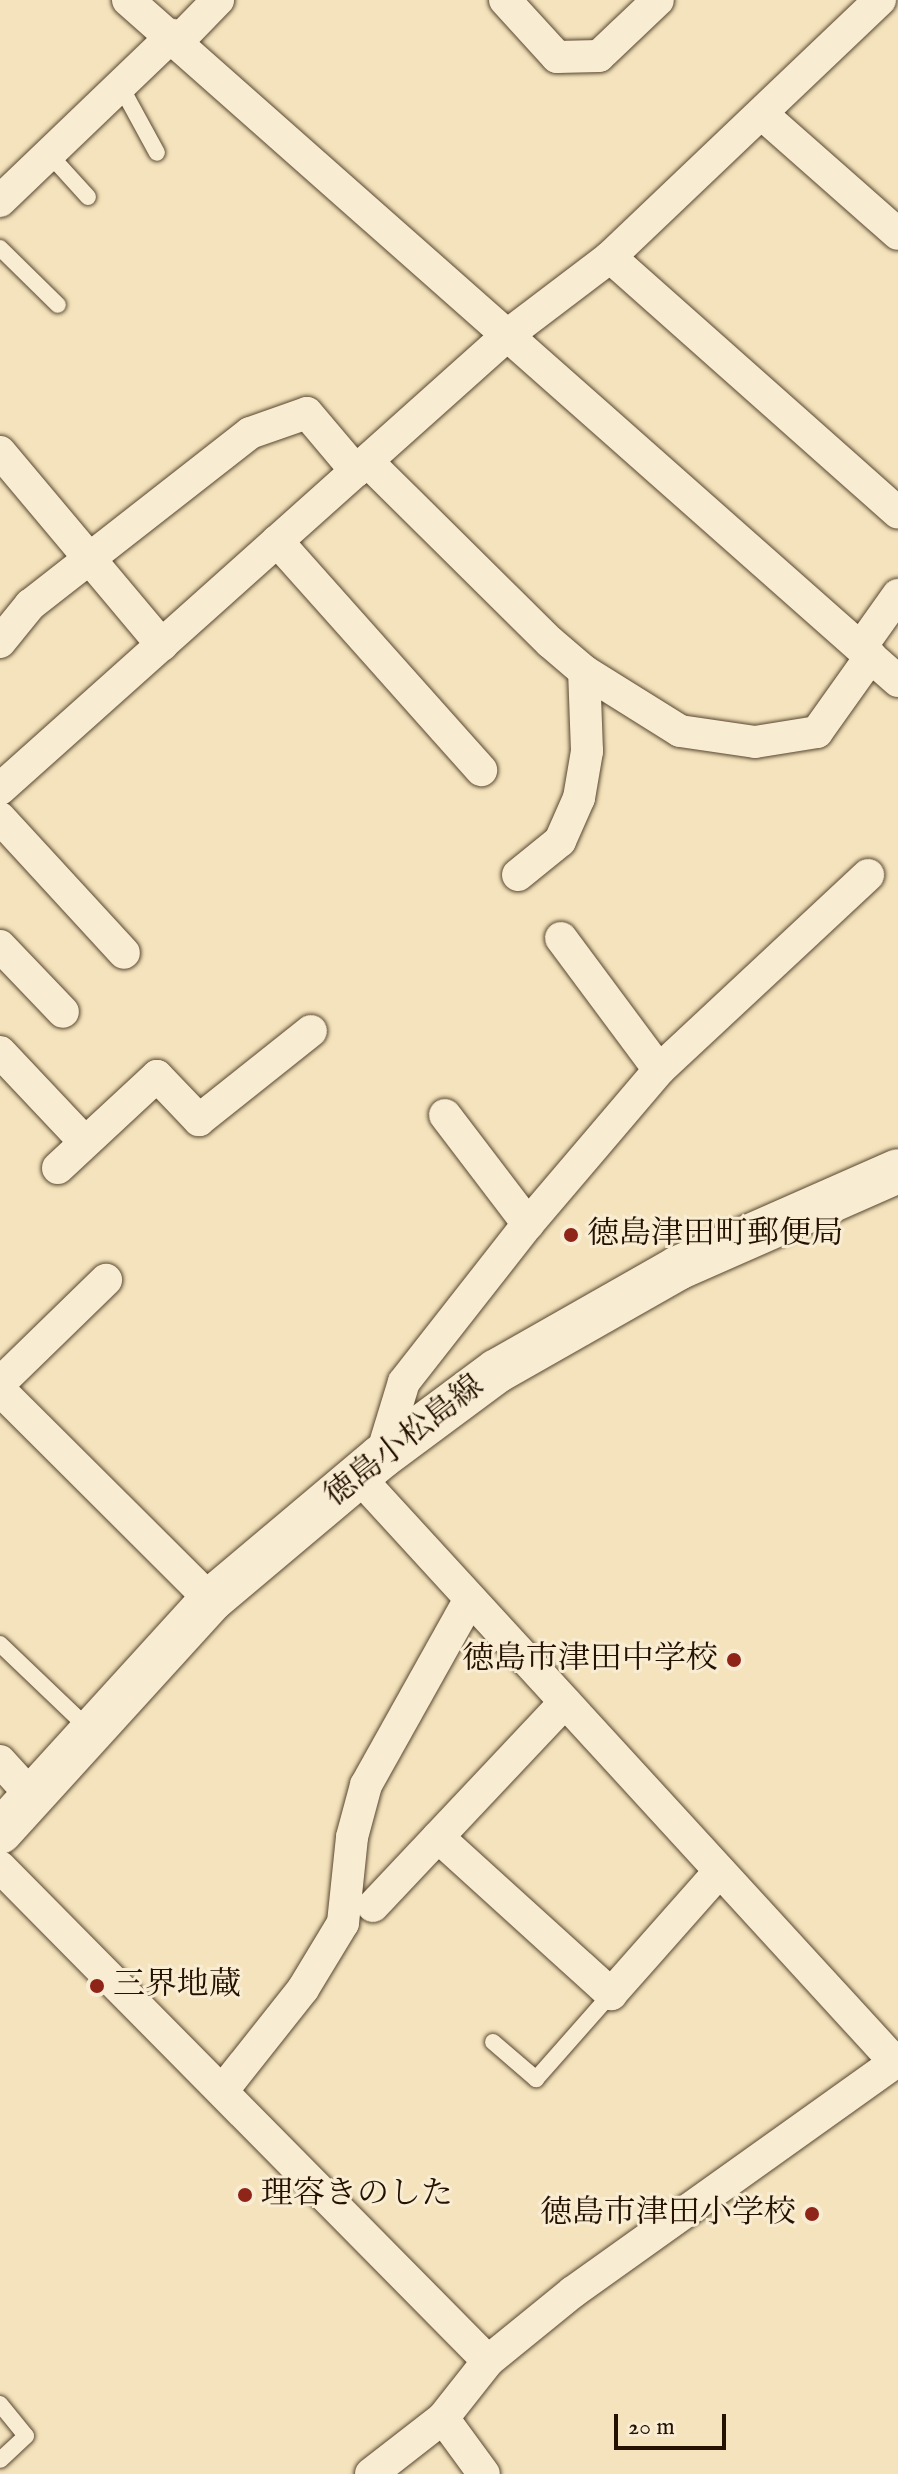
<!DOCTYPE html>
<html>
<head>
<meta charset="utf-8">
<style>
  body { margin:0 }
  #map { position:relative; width:898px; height:2474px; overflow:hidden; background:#f4e3bc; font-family:"IM FELL English","Noto Serif JP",serif }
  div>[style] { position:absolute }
  .roads { filter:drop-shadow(0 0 2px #58462f) drop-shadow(0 0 2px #58462f) }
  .service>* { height:16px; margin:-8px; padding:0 8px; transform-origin:8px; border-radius:8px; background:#f8edd3 }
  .minor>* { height:32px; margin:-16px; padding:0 16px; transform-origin:16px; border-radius:16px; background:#f8edd3 }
  .secondary>* { height:44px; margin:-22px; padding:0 22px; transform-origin:22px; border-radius:22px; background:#f8edd3 }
  .dots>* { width:22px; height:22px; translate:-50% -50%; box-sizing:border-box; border:4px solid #f8edd3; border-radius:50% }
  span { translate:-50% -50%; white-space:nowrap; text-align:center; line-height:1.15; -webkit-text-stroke:6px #f8edd3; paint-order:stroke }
  .poi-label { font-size:32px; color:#241100 }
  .left { translate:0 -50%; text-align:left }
  .right { translate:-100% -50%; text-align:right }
  .street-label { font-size:32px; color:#241100 }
  .scale { position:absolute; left:614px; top:2414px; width:112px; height:36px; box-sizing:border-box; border:4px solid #241100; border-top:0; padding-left:10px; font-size:24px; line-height:28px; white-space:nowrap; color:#241100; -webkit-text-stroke:6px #f8edd3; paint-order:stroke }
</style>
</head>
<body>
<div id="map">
  <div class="roads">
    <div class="service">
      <div style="left:120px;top:85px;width:77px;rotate:61.4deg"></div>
      <div style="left:49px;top:154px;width:58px;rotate:47.8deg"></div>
      <div style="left:0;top:248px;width:81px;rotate:44.5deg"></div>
      <div style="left:0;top:1644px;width:126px;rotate:43.7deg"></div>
      <div style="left:493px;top:2042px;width:57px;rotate:40.7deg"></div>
      <div style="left:536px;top:2079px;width:113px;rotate:-48.6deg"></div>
      <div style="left:0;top:2404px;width:41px;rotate:50.9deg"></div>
      <div style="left:26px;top:2436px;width:35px;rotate:137deg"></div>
    </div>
    <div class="minor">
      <div style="left:128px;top:0;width:1028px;rotate:41.49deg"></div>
      <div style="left:505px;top:0;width:77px;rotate:47.6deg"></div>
      <div style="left:557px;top:57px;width:42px;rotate:-1.4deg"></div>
      <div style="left:599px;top:56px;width:81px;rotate:-43.5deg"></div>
      <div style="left:179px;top:40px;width:56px;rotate:-45.7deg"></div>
      <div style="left:762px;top:114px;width:181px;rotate:41.4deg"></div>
      <div style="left:0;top:201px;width:240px;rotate:-43.8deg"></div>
      <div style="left:610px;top:257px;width:385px;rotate:41.6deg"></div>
      <div style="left:0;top:452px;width:252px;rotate:50deg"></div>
      <div style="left:368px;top:462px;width:256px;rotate:44.7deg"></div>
      <div style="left:550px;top:642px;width:45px;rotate:40.5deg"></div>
      <div style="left:584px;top:671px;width:113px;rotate:32deg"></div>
      <div style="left:680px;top:731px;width:76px;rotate:8.3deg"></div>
      <div style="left:755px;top:742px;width:63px;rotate:-9.2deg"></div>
      <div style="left:817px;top:732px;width:93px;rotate:-54.6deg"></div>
      <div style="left:277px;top:541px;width:307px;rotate:48.3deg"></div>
      <div style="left:0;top:642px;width:48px;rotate:-51deg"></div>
      <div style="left:30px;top:605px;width:279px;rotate:-38deg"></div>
      <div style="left:250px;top:433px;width:60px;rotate:-19.3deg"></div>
      <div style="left:307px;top:413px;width:76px;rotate:49.8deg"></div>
      <div style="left:861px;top:647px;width:64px;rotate:-54.6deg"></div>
      <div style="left:0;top:789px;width:684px;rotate:-41.8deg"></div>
      <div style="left:510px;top:333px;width:126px;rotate:-37.2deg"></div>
      <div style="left:610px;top:257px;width:373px;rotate:-43.6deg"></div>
      <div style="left:0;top:818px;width:183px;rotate:47.4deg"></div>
      <div style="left:518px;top:875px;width:54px;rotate:-39deg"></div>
      <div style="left:560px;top:841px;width:47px;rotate:-66.2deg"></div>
      <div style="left:579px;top:798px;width:48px;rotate:-80.3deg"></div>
      <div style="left:587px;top:751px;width:80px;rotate:-92.1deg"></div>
      <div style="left:561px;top:938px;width:164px;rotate:53.4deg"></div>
      <div style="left:0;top:946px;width:91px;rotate:46.3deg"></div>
      <div style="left:0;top:1052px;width:122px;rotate:46.7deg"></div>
      <div style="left:445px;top:1115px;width:137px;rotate:52.7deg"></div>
      <div style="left:58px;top:1168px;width:135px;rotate:-42.9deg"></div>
      <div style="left:157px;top:1076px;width:61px;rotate:46.3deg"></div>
      <div style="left:199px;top:1120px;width:143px;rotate:-38.5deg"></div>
      <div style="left:0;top:1383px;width:148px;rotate:-44.2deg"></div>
      <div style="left:0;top:1390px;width:298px;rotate:44.9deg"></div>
      <div style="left:381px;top:1457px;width:78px;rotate:-73deg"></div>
      <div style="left:404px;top:1382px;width:201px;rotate:-51.9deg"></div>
      <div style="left:528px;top:1224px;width:202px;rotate:-49.6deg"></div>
      <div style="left:659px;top:1070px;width:286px;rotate:-43deg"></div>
      <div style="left:358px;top:1476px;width:795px;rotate:47.5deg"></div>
      <div style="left:0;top:1761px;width:47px;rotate:47.6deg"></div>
      <div style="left:438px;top:1837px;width:234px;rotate:42.2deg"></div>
      <div style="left:611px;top:1994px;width:164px;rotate:-48.5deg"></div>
      <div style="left:0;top:1867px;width:694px;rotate:45.35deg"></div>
      <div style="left:373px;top:1906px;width:280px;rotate:-46.7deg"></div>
      <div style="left:223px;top:2090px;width:129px;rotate:-51.6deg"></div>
      <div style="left:303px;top:1989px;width:77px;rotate:-58.8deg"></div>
      <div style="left:343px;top:1923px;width:86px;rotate:-84deg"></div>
      <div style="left:352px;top:1837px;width:54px;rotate:-74.9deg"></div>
      <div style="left:366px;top:1785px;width:213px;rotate:-60.8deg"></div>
      <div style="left:443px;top:2418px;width:69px;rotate:53.8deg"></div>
      <div style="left:371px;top:2474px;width:91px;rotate:-37.9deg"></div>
      <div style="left:443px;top:2418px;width:73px;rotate:-51.7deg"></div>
      <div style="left:488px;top:2361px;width:109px;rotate:-39.1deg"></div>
      <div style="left:573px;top:2292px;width:399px;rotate:-35.5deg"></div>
    </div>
    <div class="secondary">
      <div style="left:0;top:1832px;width:314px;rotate:-47.7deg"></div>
      <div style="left:211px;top:1600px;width:222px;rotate:-40.1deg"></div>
      <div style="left:381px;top:1457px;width:144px;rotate:-36.6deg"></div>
      <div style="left:497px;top:1371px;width:208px;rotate:-29.6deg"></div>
      <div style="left:678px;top:1268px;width:240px;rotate:-23.8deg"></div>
    </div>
  </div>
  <div class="dots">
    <div style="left:571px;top:1235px;background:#8f2418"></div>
    <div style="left:734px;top:1660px;background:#8f2418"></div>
    <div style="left:97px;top:1986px;background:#8f2418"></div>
    <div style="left:245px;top:2195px;background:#8f2418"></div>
    <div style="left:812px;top:2214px;background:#8f2418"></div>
  </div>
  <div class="poi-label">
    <span class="left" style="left:587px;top:1235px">徳島津田町郵便局</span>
    <span class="right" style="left:718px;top:1660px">徳島市津田中学校</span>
    <span class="left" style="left:113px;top:1986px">三界地蔵</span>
    <span class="left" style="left:261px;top:2195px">理容きのした</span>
    <span class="right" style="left:796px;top:2214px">徳島市津田小学校</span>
  </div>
  <div class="street-label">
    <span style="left:405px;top:1442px;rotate:-38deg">徳島小松島線</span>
  </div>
  <div class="scale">20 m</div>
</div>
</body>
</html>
